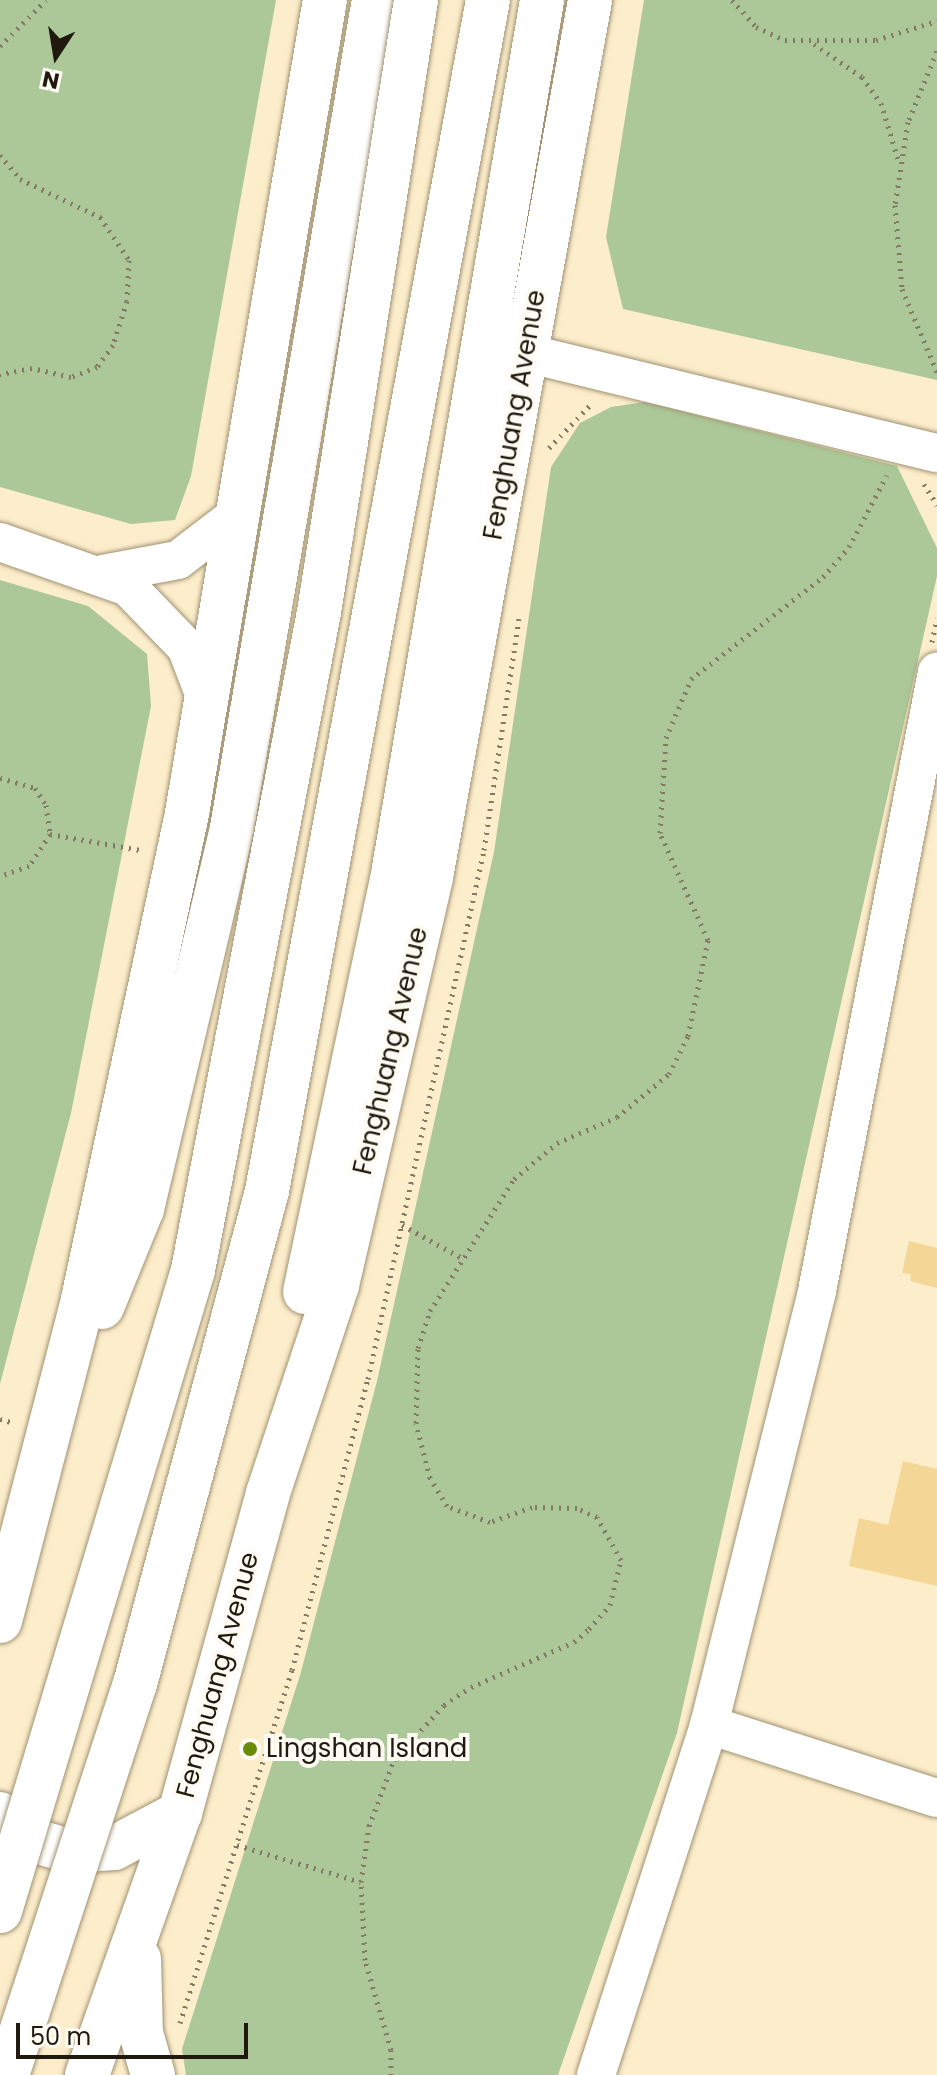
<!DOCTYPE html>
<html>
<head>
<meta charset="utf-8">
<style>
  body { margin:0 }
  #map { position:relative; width:937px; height:2075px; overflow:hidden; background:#fcedcb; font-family:Poppins,sans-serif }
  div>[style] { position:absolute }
  .green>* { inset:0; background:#acc798 }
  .building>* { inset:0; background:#f4d797 }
  .path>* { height:5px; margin-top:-2.5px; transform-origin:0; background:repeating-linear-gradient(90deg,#847a64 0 2px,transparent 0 8px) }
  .roads { filter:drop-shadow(0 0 2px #a09272) drop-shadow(0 0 2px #a09272) }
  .minor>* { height:38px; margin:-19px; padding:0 19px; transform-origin:19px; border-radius:19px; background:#fff }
  .major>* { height:44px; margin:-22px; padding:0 22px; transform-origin:22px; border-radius:22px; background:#fff }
  .bridges { filter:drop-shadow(0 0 2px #a09272) drop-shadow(0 0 2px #a09272) }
  .major-bridge>* { height:44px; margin:-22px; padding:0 22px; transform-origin:22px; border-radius:22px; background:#fff }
  .dots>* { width:22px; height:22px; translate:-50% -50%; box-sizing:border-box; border:4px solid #fefbf4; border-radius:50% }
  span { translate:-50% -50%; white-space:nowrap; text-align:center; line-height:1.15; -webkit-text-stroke:8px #fefbf4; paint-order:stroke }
  .street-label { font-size:26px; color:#201a0e }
  .poi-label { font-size:26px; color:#201a0e }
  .left { translate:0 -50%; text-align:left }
  .north { position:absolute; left:16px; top:16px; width:80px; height:80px; -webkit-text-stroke:6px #fefbf4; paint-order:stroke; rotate:192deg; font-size:22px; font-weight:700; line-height:32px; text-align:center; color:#201a0e }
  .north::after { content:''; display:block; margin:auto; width:28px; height:36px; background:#201a0e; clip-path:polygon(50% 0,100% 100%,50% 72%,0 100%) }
  .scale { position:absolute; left:16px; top:2023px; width:232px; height:36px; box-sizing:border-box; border:4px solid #201a0e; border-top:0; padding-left:10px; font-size:24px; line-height:28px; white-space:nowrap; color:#201a0e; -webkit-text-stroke:6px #fefbf4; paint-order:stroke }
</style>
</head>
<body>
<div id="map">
  <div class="green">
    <div style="clip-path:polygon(0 0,276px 0,191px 476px,175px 520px,131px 524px,0 487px)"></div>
    <div style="clip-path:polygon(644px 0,937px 0,937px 380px,623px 309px,606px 237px)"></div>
    <div style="clip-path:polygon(645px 402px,897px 466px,937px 548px,937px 576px,677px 1733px,558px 2075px,186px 2075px,182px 2049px,301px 1672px,377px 1381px,494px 852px,551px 467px,580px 423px,611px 407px)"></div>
    <div style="clip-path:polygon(0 580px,88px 606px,147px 654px,151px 706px,71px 1113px,0 1384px)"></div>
  </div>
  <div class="building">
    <div style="clip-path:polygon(909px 1241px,937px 1248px,937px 1288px,910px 1281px,911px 1274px,902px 1273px)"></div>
    <div style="clip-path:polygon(903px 1461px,937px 1469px,937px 1586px,849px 1566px,859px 1518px,888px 1525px)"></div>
  </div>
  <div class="path">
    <div style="left:732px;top:0;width:36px;rotate:48deg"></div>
    <div style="left:756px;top:27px;width:32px;rotate:24deg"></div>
    <div style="left:785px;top:40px;width:91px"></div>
    <div style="left:876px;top:40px;width:64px;rotate:-17.3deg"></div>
    <div style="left:814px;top:44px;width:58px;rotate:34.5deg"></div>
    <div style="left:862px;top:77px;width:32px;rotate:54deg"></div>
    <div style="left:881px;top:103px;width:59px;rotate:73.1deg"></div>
    <div style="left:0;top:46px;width:65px;rotate:-45deg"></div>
    <div style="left:937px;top:51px;width:77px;rotate:112.2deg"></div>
    <div style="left:908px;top:122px;width:84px;rotate:98.9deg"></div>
    <div style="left:895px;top:205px;width:84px;rotate:85.2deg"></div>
    <div style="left:902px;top:289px;width:90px;rotate:67.1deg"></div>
    <div style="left:0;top:155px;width:31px;rotate:50deg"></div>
    <div style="left:20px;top:179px;width:89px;rotate:25.4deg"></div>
    <div style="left:100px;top:217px;width:52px;rotate:56deg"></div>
    <div style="left:129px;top:260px;width:41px;rotate:92.8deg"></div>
    <div style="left:127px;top:301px;width:46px;rotate:107.7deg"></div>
    <div style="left:113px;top:345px;width:27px;rotate:126deg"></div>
    <div style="left:97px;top:367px;width:28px;rotate:159deg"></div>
    <div style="left:71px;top:377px;width:40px;rotate:-167deg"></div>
    <div style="left:32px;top:368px;width:33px;rotate:169deg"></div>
    <div style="left:549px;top:448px;width:61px;rotate:-46.3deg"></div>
    <div style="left:924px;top:484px;width:25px;rotate:58deg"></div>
    <div style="left:932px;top:642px;width:24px;rotate:-78deg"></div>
    <div style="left:0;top:778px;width:36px;rotate:16deg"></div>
    <div style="left:35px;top:788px;width:20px;rotate:57deg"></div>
    <div style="left:46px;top:805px;width:29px;rotate:82deg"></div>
    <div style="left:50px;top:834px;width:38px;rotate:123deg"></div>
    <div style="left:29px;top:866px;width:31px;rotate:161deg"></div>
    <div style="left:50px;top:834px;width:92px;rotate:10deg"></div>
    <div style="left:402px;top:1225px;width:68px;rotate:28.8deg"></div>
    <div style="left:0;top:1419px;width:15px;rotate:16deg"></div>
    <div style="left:237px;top:1845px;width:129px;rotate:16.6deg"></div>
    <div style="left:180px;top:2023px;width:370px;rotate:-72.4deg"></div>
    <div style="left:292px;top:1670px;width:301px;rotate:-75.4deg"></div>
    <div style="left:368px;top:1379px;width:542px;rotate:-77.63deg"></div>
    <div style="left:484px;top:850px;width:234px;rotate:-81.4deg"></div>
    <div style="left:391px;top:2075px;width:25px;rotate:-90deg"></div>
    <div style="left:391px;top:2050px;width:94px;rotate:-106.1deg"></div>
    <div style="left:365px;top:1960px;width:78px;rotate:-92.9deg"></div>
    <div style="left:361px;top:1882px;width:57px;rotate:-81.9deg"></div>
    <div style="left:369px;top:1826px;width:71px;rotate:-69.3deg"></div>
    <div style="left:394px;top:1760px;width:74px;rotate:-47.7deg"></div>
    <div style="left:444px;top:1705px;width:32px;rotate:-34deg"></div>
    <div style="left:471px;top:1687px;width:112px;rotate:-23.6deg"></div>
    <div style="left:574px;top:1642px;width:20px;rotate:-41deg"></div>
    <div style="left:589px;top:1629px;width:32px;rotate:-49deg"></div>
    <div style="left:610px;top:1605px;width:46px;rotate:-76.3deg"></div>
    <div style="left:621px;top:1560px;width:49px;rotate:-119.2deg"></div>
    <div style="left:597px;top:1517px;width:22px;rotate:-156deg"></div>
    <div style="left:577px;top:1508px;width:45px;rotate:-178.7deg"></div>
    <div style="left:532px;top:1507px;width:45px;rotate:160.3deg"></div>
    <div style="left:490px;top:1522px;width:46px;rotate:-159.6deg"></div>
    <div style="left:447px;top:1506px;width:33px;rotate:-121deg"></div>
    <div style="left:430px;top:1478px;width:57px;rotate:-104.3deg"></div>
    <div style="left:416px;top:1423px;width:75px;rotate:-88.5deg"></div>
    <div style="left:418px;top:1348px;width:39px;rotate:-72deg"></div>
    <div style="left:430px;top:1311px;width:156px;rotate:-57.5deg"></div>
    <div style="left:514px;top:1179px;width:56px;rotate:-39.9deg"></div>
    <div style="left:557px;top:1143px;width:65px;rotate:-23.4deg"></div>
    <div style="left:617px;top:1117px;width:67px;rotate:-39.6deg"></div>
    <div style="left:669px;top:1074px;width:42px;rotate:-63.4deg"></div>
    <div style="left:688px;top:1036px;width:98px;rotate:-78.2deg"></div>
    <div style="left:708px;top:940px;width:117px;rotate:-114.2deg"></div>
    <div style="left:660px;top:833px;width:95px;rotate:-86.4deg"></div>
    <div style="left:666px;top:738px;width:64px;rotate:-67deg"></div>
    <div style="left:691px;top:679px;width:167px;rotate:-37.7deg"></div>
    <div style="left:823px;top:577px;width:40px;rotate:-49deg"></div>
    <div style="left:849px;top:547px;width:81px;rotate:-62.2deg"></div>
  </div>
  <div class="roads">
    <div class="minor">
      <div style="left:526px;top:353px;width:423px;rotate:13.7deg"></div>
      <div style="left:0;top:542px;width:136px;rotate:19.4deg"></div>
      <div style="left:128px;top:587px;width:83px;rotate:46deg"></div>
      <div style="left:186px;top:647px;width:56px;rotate:69deg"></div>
      <div style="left:103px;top:574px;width:76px;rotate:-10.6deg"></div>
      <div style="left:178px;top:560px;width:76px;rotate:-37.5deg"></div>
      <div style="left:709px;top:1725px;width:239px;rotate:17.8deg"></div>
      <div style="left:596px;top:2075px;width:368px;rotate:-72.1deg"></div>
      <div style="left:709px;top:1725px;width:447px;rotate:-76deg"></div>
      <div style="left:817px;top:1291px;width:631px;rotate:-79.03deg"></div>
    </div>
    <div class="major">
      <div style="left:305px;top:1292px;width:433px;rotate:-78.1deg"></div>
      <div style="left:394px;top:868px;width:881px;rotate:-80.32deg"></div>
      <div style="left:102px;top:1307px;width:106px;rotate:-67.8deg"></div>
      <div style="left:142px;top:1209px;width:391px;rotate:-76.7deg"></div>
      <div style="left:232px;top:828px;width:840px;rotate:-80.27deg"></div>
      <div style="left:0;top:1621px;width:333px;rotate:-75.5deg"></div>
      <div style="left:83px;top:1299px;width:497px;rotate:-77.9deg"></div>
      <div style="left:187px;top:813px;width:825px;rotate:-80.37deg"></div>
      <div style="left:0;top:1814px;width:45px;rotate:36.9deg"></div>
      <div style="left:36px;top:1841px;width:34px;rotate:17deg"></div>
      <div style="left:69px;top:1851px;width:45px;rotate:-3.8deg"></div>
      <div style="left:114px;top:1848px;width:75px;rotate:-27.9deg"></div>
      <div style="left:139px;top:1959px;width:74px;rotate:88.5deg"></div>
      <div style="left:141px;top:2033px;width:44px;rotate:74.1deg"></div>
      <div style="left:87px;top:2075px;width:278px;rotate:-70.5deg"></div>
      <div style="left:180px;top:1813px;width:332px;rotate:-74.6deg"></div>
      <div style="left:268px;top:1493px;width:219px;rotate:-71.6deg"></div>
      <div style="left:337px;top:1285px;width:419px;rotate:-77deg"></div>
      <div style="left:431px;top:877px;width:891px;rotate:-79.72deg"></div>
    </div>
  </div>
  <div class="bridges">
    <div class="major-bridge">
      <div style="left:0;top:1911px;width:669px;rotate:-73.24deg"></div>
      <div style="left:193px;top:1270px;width:670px;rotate:-79.16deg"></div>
      <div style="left:319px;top:612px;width:620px;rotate:-80.99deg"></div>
      <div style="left:7px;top:2075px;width:411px;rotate:-71.9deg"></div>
      <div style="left:135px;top:1684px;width:510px;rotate:-75.01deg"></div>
      <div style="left:267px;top:1191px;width:1211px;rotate:-79.49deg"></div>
    </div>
  </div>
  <div class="dots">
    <div style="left:250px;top:1749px;background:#6a8a08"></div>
  </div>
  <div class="street-label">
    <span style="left:515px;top:415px;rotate:-80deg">Fenghuang Avenue</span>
    <span style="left:391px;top:1051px;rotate:-77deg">Fenghuang Avenue</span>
    <span style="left:218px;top:1675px;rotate:-75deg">Fenghuang Avenue</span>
  </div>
  <div class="poi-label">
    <span class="left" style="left:266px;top:1749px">Lingshan Island</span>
  </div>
  <div class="north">N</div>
  <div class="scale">50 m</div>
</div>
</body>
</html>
